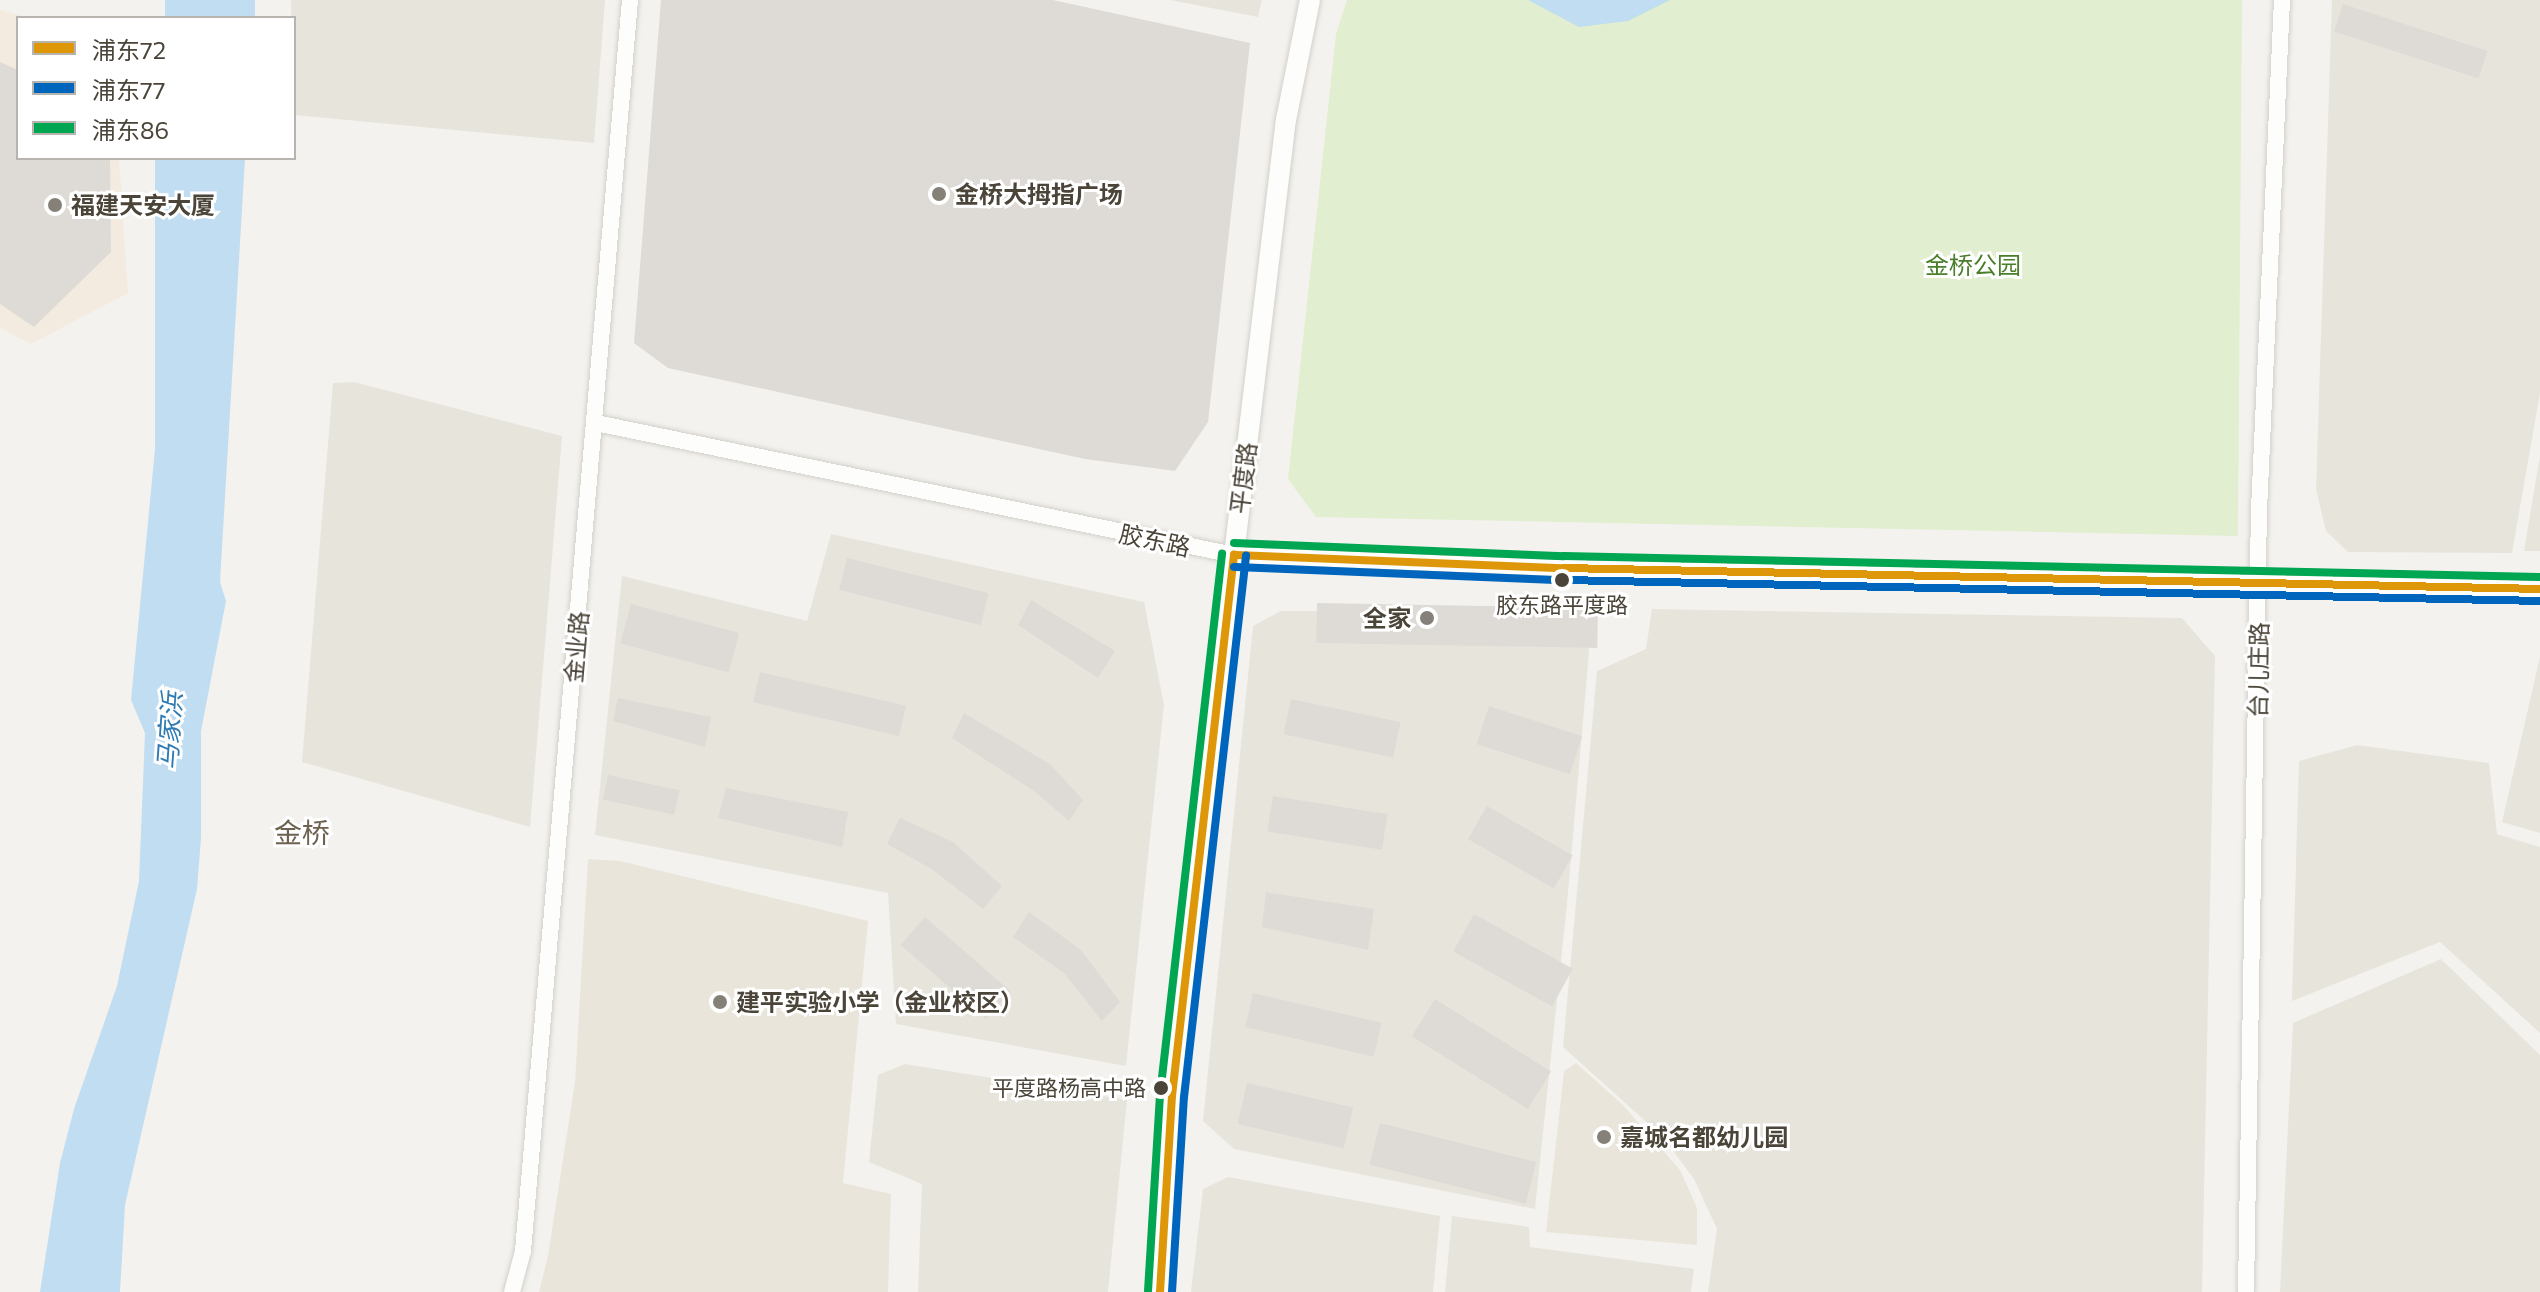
<!DOCTYPE html>
<html>
<head>
<meta charset="utf-8">
<style>
  body { margin:0 }
  #map { position:relative; width:2540px; height:1292px; overflow:hidden; background:#f4f2ee; font-family:Commissioner,"Noto Sans SC",sans-serif }
  div>[style] { position:absolute }
  .residential>* { inset:0; background:#e7e4dc }
  .commercial>* { inset:0; background:#f3ebdf }
  .education>* { inset:0; background:#eae5da }
  .green>* { inset:0; background:#e1eecf }
  .water>* { inset:0; background:#c0ddf1; transform-origin:0 0 }
  .building>* { inset:0; background:#dedbd6; transform-origin:0 0 }
  .roads { filter:drop-shadow(0 0 2px #d2d0cb) drop-shadow(0 0 2px #d2d0cb) }
  .minor>* { height:16px; margin:-8px; padding:0 8px; transform-origin:8px; border-radius:8px; background:#fdfdfc }
  .tertiary>* { height:20px; margin:-10px; padding:0 10px; transform-origin:10px; border-radius:10px; background:#fdfdfc }
  .bus-1>* { height:8px; margin:-4px; padding:0 4px; transform-origin:4px; border-radius:4px; background:#dd9709 }
  .bus-2>* { height:8px; margin:-4px; padding:0 4px; transform-origin:4px; border-radius:4px; background:#0065bd }
  .bus-3>* { height:8px; margin:-4px; padding:0 4px; transform-origin:4px; border-radius:4px; background:#00a651 }
  .dots>* { width:22px; height:22px; translate:-50% -50%; box-sizing:border-box; border:4px solid #fff; border-radius:50% }
  span { translate:-50% -50%; white-space:nowrap; text-align:center; line-height:1.15; -webkit-text-stroke:6px #fff; paint-order:stroke }
  .bus-label { font-size:22px; color:#4b4439 }
  .right { translate:-100% -50%; text-align:right }
  .poi-label { font-size:24px; color:#4b4439; font-weight:700 }
  .left { translate:0 -50%; text-align:left }
  .park-label { font-size:24px; color:#4a7f2a }
  .street-label { font-size:24px; color:#4b4439 }
  .water-label { font-size:26px; color:#2e7ab2; font-style:italic }
  .quarter-label { font-size:28px; color:#6e6250 }
  .legend { position:absolute; left:16px; top:16px; width:280px; height:144px; box-sizing:border-box; background:#fff; border:2px solid #b7b4b0; margin:0; padding:10px 14px; list-style:none; font-size:24px; color:#4b4439 }
  .legend li { display:flex; align-items:center; gap:16px; height:40px }
  .legend b { width:40px; border:2px solid #b7b4b0 }
</style>
</head>
<body>
<div id="map">
  <div class="residential">
    <div style="clip-path:polygon(291px 0,605px 0,594px 143px,294px 115px)"></div>
    <div style="clip-path:polygon(1170px 0,1262px 0,1258px 17px)"></div>
    <div style="clip-path:polygon(2332px 0,2540px 0,2540px 393px,2512px 553px,2348px 552px,2326px 531px,2316px 489px)"></div>
    <div style="clip-path:polygon(354px 382px,562px 436px,530px 827px,302px 762px,333px 383px)"></div>
    <div style="clip-path:polygon(2540px 456px,2540px 551px,2524px 551px)"></div>
    <div style="clip-path:polygon(831px 534px,1144px 602px,1164px 705px,1126px 1066px,896px 1024px,888px 893px,595px 835px,622px 576px,807px 621px)"></div>
    <div style="clip-path:polygon(1652px 609px,2182px 618px,2215px 656px,2202px 1292px,1708px 1292px,1717px 1229px,1694px 1179px,1662px 1136px,1563px 1047px,1597px 671px,1646px 649px)"></div>
    <div style="clip-path:polygon(1581px 610px,1589px 652px,1567px 904px,1535px 1209px,1234px 1149px,1203px 1121px,1253px 626px,1281px 611px)"></div>
    <div style="clip-path:polygon(2540px 657px,2540px 833px,2502px 822px)"></div>
    <div style="clip-path:polygon(2357px 745px,2489px 763px,2497px 834px,2540px 847px,2540px 1033px,2440px 942px,2292px 1001px,2299px 761px)"></div>
    <div style="clip-path:polygon(2441px 959px,2540px 1055px,2540px 1292px,2280px 1292px,2293px 1023px)"></div>
    <div style="clip-path:polygon(905px 1064px,1127px 1100px,1108px 1292px,918px 1292px,922px 1184px,869px 1162px,878px 1075px)"></div>
    <div style="clip-path:polygon(1228px 1177px,1440px 1216px,1433px 1292px,1191px 1292px,1203px 1189px)"></div>
    <div style="clip-path:polygon(1452px 1216px,1529px 1227px,1530px 1247px,1694px 1269px,1691px 1292px,1445px 1292px)"></div>
  </div>
  <div class="commercial">
    <div style="clip-path:polygon(0 10px,32px 18px,18px 18px,18px 158px,119px 158px,128px 293px,31px 344px,0 328px)"></div>
  </div>
  <div class="education">
    <div style="clip-path:polygon(588px 859px,620px 861px,868px 921px,843px 1183px,891px 1194px,888px 1292px,539px 1292px,548px 1256px,575px 1082px)"></div>
    <div style="clip-path:polygon(1576px 1063px,1622px 1104px,1680px 1170px,1697px 1208px,1697px 1245px,1546px 1232px,1564px 1071px)"></div>
  </div>
  <div class="green">
    <div style="clip-path:polygon(1347px 0,2242px 0,2238px 536px,1316px 517px,1288px 479px,1336px 34px)"></div>
  </div>
  <div class="water">
    <div style="left:165px;top:0;width:90px;height:18px"></div>
    <div style="clip-path:polygon(1528px 0,1670px 0,1628px 21px,1579px 27px)"></div>
    <div style="clip-path:polygon(155px 158px,245px 158px,220px 582px,226px 601px,201px 731px,201px 838px,197px 889px,125px 1205px,120px 1292px,40px 1292px,60px 1163px,74px 1109px,117px 986px,139px 881px,145px 733px,131px 700px,155px 449px)"></div>
  </div>
  <div class="building">
    <div style="clip-path:polygon(661px 0,1053px 0,1250px 43px,1208px 422px,1175px 471px,1085px 459px,668px 368px,634px 343px)"></div>
    <div style="left:2343px;top:4px;width:152px;height:29px;rotate:18deg"></div>
    <div style="clip-path:polygon(0 62px,18px 70px,18px 158px,110px 158px,111px 252px,34px 327px,0 304px)"></div>
    <div style="left:847px;top:558px;width:146px;height:33px;rotate:14deg"></div>
    <div style="clip-path:polygon(1031px 600px,1115px 651px,1098px 678px,1018px 625px)"></div>
    <div style="left:1317px;top:603px;width:281px;height:40px;rotate:1deg"></div>
    <div style="left:631px;top:604px;width:112px;height:41px;rotate:15deg"></div>
    <div style="left:760px;top:672px;width:150px;height:31px;rotate:13deg"></div>
    <div style="clip-path:polygon(618px 698px,711px 717px,705px 747px,613px 721px)"></div>
    <div style="left:1291px;top:699px;width:112px;height:36px;rotate:12deg"></div>
    <div style="left:1489px;top:706px;width:98px;height:40px;rotate:18deg"></div>
    <div style="clip-path:polygon(964px 713px,1050px 764px,1083px 800px,1069px 821px,1034px 791px,952px 738px)"></div>
    <div style="left:608px;top:775px;width:73px;height:25px;rotate:12deg"></div>
    <div style="clip-path:polygon(726px 788px,848px 812px,842px 847px,718px 818px)"></div>
    <div style="left:1273px;top:796px;width:116px;height:36px;rotate:9deg"></div>
    <div style="left:1487px;top:806px;width:99px;height:38px;rotate:30deg"></div>
    <div style="clip-path:polygon(900px 818px,953px 842px,1002px 886px,983px 909px,933px 870px,887px 844px)"></div>
    <div style="clip-path:polygon(1266px 892px,1374px 909px,1368px 950px,1262px 927px)"></div>
    <div style="clip-path:polygon(1029px 912px,1081px 950px,1120px 1002px,1102px 1021px,1064px 973px,1013px 937px)"></div>
    <div style="left:1474px;top:914px;width:113px;height:43px;rotate:29deg"></div>
    <div style="left:925px;top:917px;width:113px;height:37px;rotate:41deg"></div>
    <div style="left:1253px;top:993px;width:132px;height:35px;rotate:13deg"></div>
    <div style="left:1435px;top:999px;width:137px;height:44px;rotate:32deg"></div>
    <div style="left:1247px;top:1083px;width:109px;height:42px;rotate:13deg"></div>
    <div style="left:1380px;top:1123px;width:161px;height:43px;rotate:14deg"></div>
  </div>
  <div class="roads">
    <div class="minor">
      <div style="left:596px;top:423px;width:652px;rotate:11.69deg"></div>
      <div style="left:1234px;top:555px;width:330px;rotate:2.3deg"></div>
      <div style="left:1564px;top:568px;width:976px;rotate:1.23deg"></div>
      <div style="left:512px;top:1292px;width:42px;rotate:-75deg"></div>
      <div style="left:523px;top:1251px;width:1256px;rotate:-85.11deg"></div>
      <div style="left:2246px;top:1292px;width:782px;rotate:-89.05deg"></div>
      <div style="left:2259px;top:510px;width:511px;rotate:-87.42deg"></div>
    </div>
    <div class="tertiary">
      <div style="left:1160px;top:1292px;width:196px;rotate:-86.5deg"></div>
      <div style="left:1172px;top:1096px;width:545px;rotate:-83.46deg"></div>
      <div style="left:1234px;top:555px;width:438px;rotate:-83.2deg"></div>
      <div style="left:1286px;top:120px;width:122px;rotate:-78.7deg"></div>
    </div>
  </div>
  <div class="bus-1">
    <div style="left:1234px;top:555px;width:330px;rotate:2.3deg"></div>
    <div style="left:1564px;top:568px;width:976px;rotate:1.23deg"></div>
    <div style="left:1160px;top:1292px;width:196px;rotate:-86.5deg"></div>
    <div style="left:1172px;top:1096px;width:545px;rotate:-83.46deg"></div>
  </div>
  <div class="bus-2">
    <div style="left:1234px;top:567px;width:330px;rotate:2.3deg"></div>
    <div style="left:1564px;top:580px;width:976px;rotate:1.23deg"></div>
    <div style="left:1172px;top:1292px;width:195px;rotate:-86.5deg"></div>
    <div style="left:1184px;top:1097px;width:545px;rotate:-83.46deg"></div>
  </div>
  <div class="bus-3">
    <div style="left:1234px;top:543px;width:330px;rotate:2.3deg"></div>
    <div style="left:1564px;top:556px;width:976px;rotate:1.23deg"></div>
    <div style="left:1148px;top:1291px;width:196px;rotate:-86.5deg"></div>
    <div style="left:1160px;top:1095px;width:545px;rotate:-83.46deg"></div>
  </div>
  <div class="dots">
    <div style="left:939px;top:194px;background:#868178"></div>
    <div style="left:55px;top:205px;background:#868178"></div>
    <div style="left:1562px;top:580px;background:#4b4439"></div>
    <div style="left:1427px;top:618px;background:#868178"></div>
    <div style="left:720px;top:1002px;background:#868178"></div>
    <div style="left:1161px;top:1088px;background:#4b4439"></div>
    <div style="left:1604px;top:1137px;background:#868178"></div>
  </div>
  <div class="bus-label">
    <span style="left:1562px;top:605px">胶东路平度路</span>
    <span class="right" style="left:1146px;top:1088px">平度路杨高中路</span>
  </div>
  <div class="poi-label">
    <span class="left" style="left:955px;top:194px">金桥大拇指广场</span>
    <span class="left" style="left:71px;top:205px">福建天安大厦</span>
    <span class="right" style="left:1411px;top:618px">全家</span>
    <span class="left" style="left:736px;top:1002px">建平实验小学（金业校区）</span>
    <span class="left" style="left:1620px;top:1137px">嘉城名都幼儿园</span>
  </div>
  <div class="park-label">
    <span style="left:1973px;top:265px">金桥公园</span>
  </div>
  <div class="street-label">
    <span style="left:1243px;top:478px;rotate:-83deg">平度路</span>
    <span style="left:1155px;top:540px;rotate:12deg">胶东路</span>
    <span style="left:576px;top:647px;rotate:-85deg">金业路</span>
    <span style="left:2258px;top:670px;rotate:-89deg">台儿庄路</span>
  </div>
  <div class="water-label">
    <span style="left:169px;top:731px;rotate:-86deg">马家浜</span>
  </div>
  <div class="quarter-label">
    <span style="left:302px;top:832px">金桥</span>
  </div>
  <ul class="legend">
  <li><b style="height:10px;background:#dd9709"></b>浦东72</li>
  <li><b style="height:10px;background:#0065bd"></b>浦东77</li>
  <li><b style="height:10px;background:#00a651"></b>浦东86</li>
  </ul>
</div>
</body>
</html>
